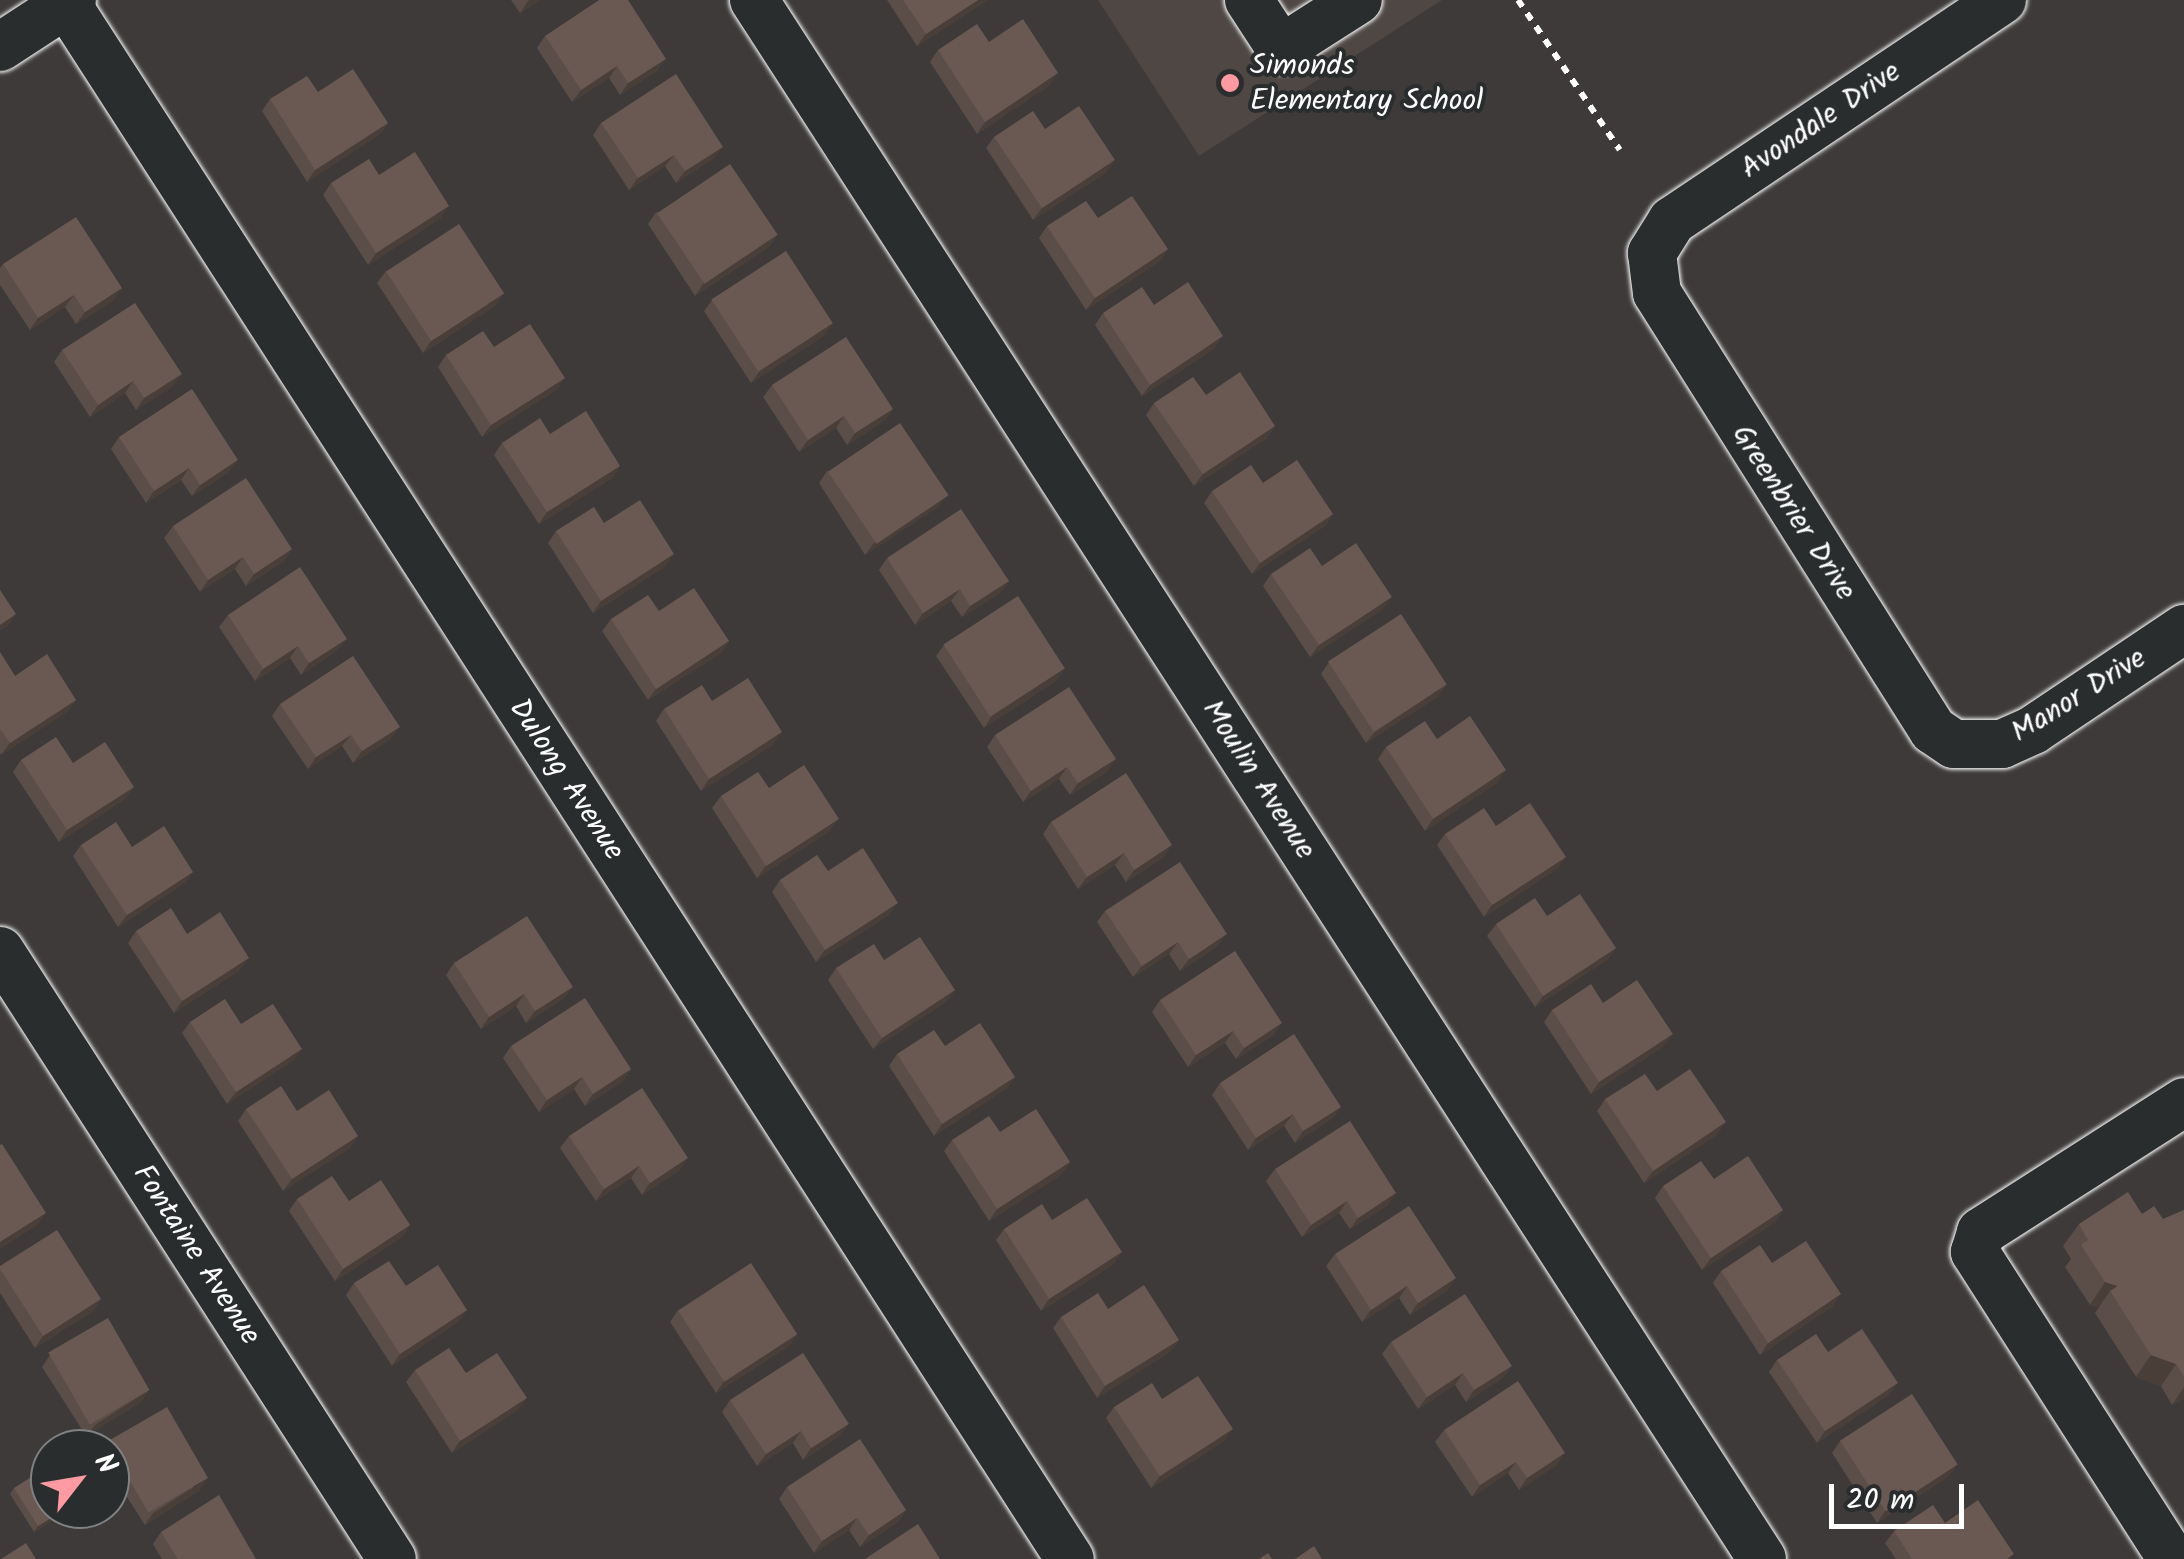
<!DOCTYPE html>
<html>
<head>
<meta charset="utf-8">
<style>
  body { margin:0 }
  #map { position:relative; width:2184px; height:1559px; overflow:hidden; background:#3d3a39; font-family:Kalam,sans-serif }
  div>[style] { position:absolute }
  .built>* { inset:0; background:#4e4744 }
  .path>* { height:6px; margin-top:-3px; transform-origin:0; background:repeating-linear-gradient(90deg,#fff 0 8px,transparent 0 16px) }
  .roads { filter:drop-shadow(0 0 2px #fff) drop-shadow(0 0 2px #fff) }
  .minor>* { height:48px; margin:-24px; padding:0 24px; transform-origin:24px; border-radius:24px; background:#2a2d2e }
  .wall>* { inset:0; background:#5b4d47 }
  .shaded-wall>* { inset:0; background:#4a3e39 }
  .building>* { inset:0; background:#6a5952; transform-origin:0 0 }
  .dots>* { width:28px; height:28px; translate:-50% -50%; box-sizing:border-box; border:5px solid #2a2d2e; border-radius:50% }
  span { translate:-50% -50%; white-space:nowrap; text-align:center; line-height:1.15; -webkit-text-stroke:8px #2a2d2e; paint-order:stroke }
  .poi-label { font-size:30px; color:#fff }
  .left { translate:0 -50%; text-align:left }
  .street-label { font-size:30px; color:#fff }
  .north { position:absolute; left:30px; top:1429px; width:100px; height:100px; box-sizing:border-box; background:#2a2d2e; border:2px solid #7f8182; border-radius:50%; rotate:59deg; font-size:28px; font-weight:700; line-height:40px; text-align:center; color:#fff }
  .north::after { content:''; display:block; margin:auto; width:35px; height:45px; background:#ff9aa2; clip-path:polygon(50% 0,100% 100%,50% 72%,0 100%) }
  .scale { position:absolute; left:1829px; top:1484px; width:135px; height:45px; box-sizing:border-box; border:5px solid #fff; border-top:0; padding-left:12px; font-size:30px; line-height:35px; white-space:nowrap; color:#fff; -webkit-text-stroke:8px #2a2d2e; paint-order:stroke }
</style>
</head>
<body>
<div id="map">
  <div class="built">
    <div style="clip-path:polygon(1098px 0,1442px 0,1199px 156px)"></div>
  </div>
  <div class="path">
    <div style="left:1518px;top:0;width:181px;rotate:55.8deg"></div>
  </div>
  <div class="roads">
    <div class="minor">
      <div style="left:64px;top:0;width:1855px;rotate:57.17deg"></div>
      <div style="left:754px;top:0;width:1856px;rotate:57.11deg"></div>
      <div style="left:1249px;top:0;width:59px;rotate:56.9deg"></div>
      <div style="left:1281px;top:49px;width:91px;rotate:-32.5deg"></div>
      <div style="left:2002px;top:0;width:397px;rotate:146.2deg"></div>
      <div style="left:1672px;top:221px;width:38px;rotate:122deg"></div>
      <div style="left:1652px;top:253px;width:40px;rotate:82.9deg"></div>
      <div style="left:1657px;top:293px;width:517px;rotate:57.72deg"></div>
      <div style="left:1933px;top:730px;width:25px;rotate:34deg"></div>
      <div style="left:1954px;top:744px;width:48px"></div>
      <div style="left:2002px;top:744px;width:34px;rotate:-24deg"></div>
      <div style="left:2033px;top:730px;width:182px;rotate:-33.8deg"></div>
      <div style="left:0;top:47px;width:86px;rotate:-33.1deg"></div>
      <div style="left:0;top:951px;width:723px;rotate:57.19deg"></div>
      <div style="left:2172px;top:1559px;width:365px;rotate:-122.7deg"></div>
      <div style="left:1975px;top:1252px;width:21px;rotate:-73deg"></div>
      <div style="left:1981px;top:1232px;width:241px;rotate:-32.6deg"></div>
    </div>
  </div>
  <div class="wall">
    <div style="clip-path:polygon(511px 0,540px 0,520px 13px)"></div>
    <div style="clip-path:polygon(887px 0,988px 0,917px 46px)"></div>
    <div style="clip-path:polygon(545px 36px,658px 70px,620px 95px,609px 78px,572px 102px,537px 48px)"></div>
    <div style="clip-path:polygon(938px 50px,1050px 85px,977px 134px,930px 62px)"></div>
    <div style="clip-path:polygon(318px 92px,388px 123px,380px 134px,307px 182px,262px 111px,270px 99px)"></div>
    <div style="clip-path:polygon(601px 123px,714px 158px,676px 183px,665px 166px,629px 190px,593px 135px)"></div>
    <div style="clip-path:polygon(1045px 129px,1107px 172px,1033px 220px,986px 148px,994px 137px)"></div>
    <div style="clip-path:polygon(379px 175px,441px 218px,368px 265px,323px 195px,331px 183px)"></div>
    <div style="clip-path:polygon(656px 212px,777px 235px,769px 247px,695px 296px,648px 224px)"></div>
    <div style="clip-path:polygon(1098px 218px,1168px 249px,1160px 261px,1086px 310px,1039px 238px,1047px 226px)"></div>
    <div style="clip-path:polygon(3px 264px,122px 288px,114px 300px,76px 324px,65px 307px,30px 330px,0 285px,0 268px)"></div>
    <div style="clip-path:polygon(386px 271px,495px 306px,423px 353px,377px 283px)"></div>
    <div style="clip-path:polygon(712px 300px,825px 335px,751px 383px,704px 311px)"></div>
    <div style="clip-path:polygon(1154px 305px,1215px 348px,1142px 396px,1095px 325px,1103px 313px)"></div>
    <div style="clip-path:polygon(62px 350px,173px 386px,136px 410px,125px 393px,90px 417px,54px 362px)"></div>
    <div style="clip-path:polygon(446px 355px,565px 378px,556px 390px,482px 437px,438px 367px)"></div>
    <div style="clip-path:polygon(772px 385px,893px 409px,885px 420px,847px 445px,836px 428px,799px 452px,763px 397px)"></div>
    <div style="clip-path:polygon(1206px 395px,1275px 426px,1267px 438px,1194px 486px,1146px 415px,1154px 403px)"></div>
    <div style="clip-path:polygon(550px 434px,620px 466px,612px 478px,539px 524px,494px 455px,502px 443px)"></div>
    <div style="clip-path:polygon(119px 437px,229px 472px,192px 496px,181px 480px,146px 503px,111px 449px)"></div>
    <div style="clip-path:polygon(827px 471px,939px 506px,865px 555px,819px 483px)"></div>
    <div style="clip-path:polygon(1263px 483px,1333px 514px,1325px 526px,1252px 574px,1204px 503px,1212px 491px)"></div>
    <div style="clip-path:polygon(604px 523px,666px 566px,593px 613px,548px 543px,556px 531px)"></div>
    <div style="clip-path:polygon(173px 526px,292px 549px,284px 561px,246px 586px,235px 569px,200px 592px,164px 538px)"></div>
    <div style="clip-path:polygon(887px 558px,1009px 581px,1000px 593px,962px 617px,951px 601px,915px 625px,879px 570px)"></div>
    <div style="clip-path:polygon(1322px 566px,1383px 609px,1310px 657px,1263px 586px,1271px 574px)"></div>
    <div style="clip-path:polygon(659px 611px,729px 641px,721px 653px,648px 700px,602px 631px,611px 619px)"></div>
    <div style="clip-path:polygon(228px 615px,338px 650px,301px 675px,290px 658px,255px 681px,219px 627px)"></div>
    <div style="clip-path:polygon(944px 645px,1065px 668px,1057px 680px,984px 728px,936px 656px)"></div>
    <div style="clip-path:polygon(0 652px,15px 676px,76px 700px,68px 711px,1px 755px,0 753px)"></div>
    <div style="clip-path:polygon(1329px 662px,1439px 696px,1366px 743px,1321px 674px)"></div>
    <div style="clip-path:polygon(712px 701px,774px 744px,701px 791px,656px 721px,664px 709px)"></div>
    <div style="clip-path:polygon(280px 704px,391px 739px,353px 763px,342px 746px,308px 769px,272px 716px)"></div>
    <div style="clip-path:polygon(995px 735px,1108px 771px,1070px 795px,1059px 779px,1023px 802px,987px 747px)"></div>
    <div style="clip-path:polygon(1437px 739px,1498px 782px,1425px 831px,1378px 759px,1386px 747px)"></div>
    <div style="clip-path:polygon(21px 760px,73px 763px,134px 787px,125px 799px,59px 842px,13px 772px)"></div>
    <div style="clip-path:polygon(769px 788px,830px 831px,757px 878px,712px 808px,721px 796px)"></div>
    <div style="clip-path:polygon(1051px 822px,1164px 857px,1126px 882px,1115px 865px,1078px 889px,1043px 834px)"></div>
    <div style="clip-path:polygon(1496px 826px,1566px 857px,1557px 869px,1484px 917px,1437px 845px,1445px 834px)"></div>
    <div style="clip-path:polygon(81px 845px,132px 847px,193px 872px,185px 883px,118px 927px,73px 856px)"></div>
    <div style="clip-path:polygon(828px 871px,889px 915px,816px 962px,772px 892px,780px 880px)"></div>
    <div style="clip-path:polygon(1105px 911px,1218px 946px,1180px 971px,1169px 954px,1133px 977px,1097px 922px)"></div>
    <div style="clip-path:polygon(1496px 924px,1616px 948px,1608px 959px,1535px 1007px,1487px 936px)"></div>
    <div style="clip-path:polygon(136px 931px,187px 934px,240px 970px,174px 1013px,128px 943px)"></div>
    <div style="clip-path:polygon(884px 960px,955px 990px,946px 1002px,873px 1049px,828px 980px,836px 968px)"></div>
    <div style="clip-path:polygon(454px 963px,564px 998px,526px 1023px,516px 1006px,481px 1029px,446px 975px)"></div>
    <div style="clip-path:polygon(1160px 1000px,1274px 1035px,1236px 1059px,1225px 1043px,1188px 1067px,1152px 1012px)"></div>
    <div style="clip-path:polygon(1603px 1003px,1664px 1046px,1591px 1094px,1544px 1022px,1552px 1010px)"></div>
    <div style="clip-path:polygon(190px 1022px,241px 1024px,294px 1060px,227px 1104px,182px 1033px)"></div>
    <div style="clip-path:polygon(511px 1046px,631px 1069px,623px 1081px,585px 1106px,574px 1089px,539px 1112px,503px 1058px)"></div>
    <div style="clip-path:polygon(945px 1046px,1015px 1077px,1007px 1088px,934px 1136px,889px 1066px,897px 1054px)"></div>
    <div style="clip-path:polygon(1220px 1083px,1341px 1107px,1333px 1118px,1295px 1143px,1284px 1126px,1248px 1150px,1212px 1095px)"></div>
    <div style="clip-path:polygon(1657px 1091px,1718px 1134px,1644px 1183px,1597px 1111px,1605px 1099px)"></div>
    <div style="clip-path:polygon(246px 1109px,297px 1111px,358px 1136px,350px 1148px,283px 1191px,238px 1121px)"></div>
    <div style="clip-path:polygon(1000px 1132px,1070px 1162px,1062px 1174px,989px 1221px,944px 1151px,952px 1140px)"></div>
    <div style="clip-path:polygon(569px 1136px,680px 1170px,642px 1195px,631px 1178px,596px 1201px,560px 1148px)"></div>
    <div style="clip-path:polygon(1275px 1169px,1388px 1205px,1350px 1229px,1339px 1213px,1302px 1237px,1266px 1181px)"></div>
    <div style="clip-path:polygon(1663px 1186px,1783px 1210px,1775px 1222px,1702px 1270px,1655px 1198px)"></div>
    <div style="clip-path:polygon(297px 1199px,349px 1201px,410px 1225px,402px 1237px,335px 1281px,289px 1211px)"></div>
    <div style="clip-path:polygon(2184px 1210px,2184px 1399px,2172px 1405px,2161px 1386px,2136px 1377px,2095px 1313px,2099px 1307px,2090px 1305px,2065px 1267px,2071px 1259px,2063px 1246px,2079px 1224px,2142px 1214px,2163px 1219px)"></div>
    <div style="clip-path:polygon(1052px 1220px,1114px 1264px,1041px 1311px,996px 1240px,1004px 1229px)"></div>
    <div style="clip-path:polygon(1335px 1254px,1448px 1290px,1410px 1315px,1399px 1298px,1362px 1322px,1326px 1266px)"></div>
    <div style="clip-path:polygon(1772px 1263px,1833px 1306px,1760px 1355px,1713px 1283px,1721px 1271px)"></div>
    <div style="clip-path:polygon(0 1266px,101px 1299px,93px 1311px,35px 1348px,0 1293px)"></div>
    <div style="clip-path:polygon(354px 1283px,406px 1286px,467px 1310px,458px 1322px,392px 1366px,346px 1295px)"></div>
    <div style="clip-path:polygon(1108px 1309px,1179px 1340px,1170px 1352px,1097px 1398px,1053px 1328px,1061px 1317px)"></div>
    <div style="clip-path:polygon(678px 1310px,797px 1334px,789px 1346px,716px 1393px,670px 1322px)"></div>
    <div style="clip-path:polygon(1391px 1342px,1504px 1377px,1466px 1402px,1455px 1385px,1418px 1409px,1382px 1354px)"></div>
    <div style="clip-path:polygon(1828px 1352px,1889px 1395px,1817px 1443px,1769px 1372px,1777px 1360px)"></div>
    <div style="clip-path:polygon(50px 1355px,149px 1390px,141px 1402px,86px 1436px,42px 1367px)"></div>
    <div style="clip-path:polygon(415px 1370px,466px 1373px,519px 1409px,452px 1453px,406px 1382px)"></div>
    <div style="clip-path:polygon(1162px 1399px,1224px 1441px,1151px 1488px,1106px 1418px,1114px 1407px)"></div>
    <div style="clip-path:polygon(730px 1400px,841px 1435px,803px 1460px,793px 1443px,757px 1466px,722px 1412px)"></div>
    <div style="clip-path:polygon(1444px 1430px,1557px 1465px,1519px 1490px,1508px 1473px,1472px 1497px,1435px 1442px)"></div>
    <div style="clip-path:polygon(1840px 1441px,1949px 1476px,1877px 1523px,1832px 1453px)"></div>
    <div style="clip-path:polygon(109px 1444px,200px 1490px,145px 1525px,110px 1471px,110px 1449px,106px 1449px)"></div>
    <div style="clip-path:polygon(787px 1487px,906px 1510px,898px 1522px,860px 1547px,849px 1530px,814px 1553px,779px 1499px)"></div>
    <div style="clip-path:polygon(14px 1488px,71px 1509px,34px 1532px,10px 1494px)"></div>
    <div style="clip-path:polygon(1945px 1523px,2011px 1559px,1896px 1559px,1885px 1543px,1894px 1531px)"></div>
    <div style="clip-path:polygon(161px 1532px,256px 1559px,162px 1559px,153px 1544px)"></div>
  </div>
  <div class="shaded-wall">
    <div style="clip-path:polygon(530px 0,540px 0,520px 13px,528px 1px)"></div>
    <div style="clip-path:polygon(978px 0,988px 0,917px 46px,926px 34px)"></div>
    <div style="clip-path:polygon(666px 59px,658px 70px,620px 95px,628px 83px)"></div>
    <div style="clip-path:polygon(617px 66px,609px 78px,572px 102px,581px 90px)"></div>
    <div style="clip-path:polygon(1058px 73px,1050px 85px,977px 134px,985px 122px)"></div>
    <div style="clip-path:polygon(388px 123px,380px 134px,307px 182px,315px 170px)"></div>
    <div style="clip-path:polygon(723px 147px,714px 158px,676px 183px,685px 171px)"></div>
    <div style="clip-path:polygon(674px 155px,665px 166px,629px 190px,638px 178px)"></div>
    <div style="clip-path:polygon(1115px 160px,1107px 172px,1033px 220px,1042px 208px)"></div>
    <div style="clip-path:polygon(449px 206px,441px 218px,368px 265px,376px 253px)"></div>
    <div style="clip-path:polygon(777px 235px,769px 247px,695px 296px,703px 284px)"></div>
    <div style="clip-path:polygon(1168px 249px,1160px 261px,1086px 310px,1095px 298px)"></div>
    <div style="clip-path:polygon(122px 288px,114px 300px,76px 324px,85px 312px)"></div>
    <div style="clip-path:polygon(504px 294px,495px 306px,423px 353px,431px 341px)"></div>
    <div style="clip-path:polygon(74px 295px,65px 307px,30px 330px,38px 318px)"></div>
    <div style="clip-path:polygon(833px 323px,825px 335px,751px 383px,760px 371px)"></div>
    <div style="clip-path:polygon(1223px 336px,1215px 348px,1142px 396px,1150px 385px)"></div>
    <div style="clip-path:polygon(182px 374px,173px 386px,136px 410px,144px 398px)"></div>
    <div style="clip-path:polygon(565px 378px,556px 390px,482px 437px,491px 425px)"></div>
    <div style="clip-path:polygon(133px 381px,125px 393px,90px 417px,98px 405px)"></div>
    <div style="clip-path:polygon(893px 409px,885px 420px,847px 445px,855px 433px)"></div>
    <div style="clip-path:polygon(844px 416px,836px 428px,799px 452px,808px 440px)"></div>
    <div style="clip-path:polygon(1275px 426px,1267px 438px,1194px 486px,1203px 474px)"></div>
    <div style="clip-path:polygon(238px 460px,229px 472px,192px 496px,200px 485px)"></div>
    <div style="clip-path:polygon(620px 466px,612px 478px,539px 524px,547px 512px)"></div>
    <div style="clip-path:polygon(189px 468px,181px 480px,146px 503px,154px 491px)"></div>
    <div style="clip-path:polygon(948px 495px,939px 506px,865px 555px,874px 543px)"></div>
    <div style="clip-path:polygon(1333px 514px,1325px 526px,1252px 574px,1260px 563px)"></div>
    <div style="clip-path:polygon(292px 549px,284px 561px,246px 586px,254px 574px)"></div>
    <div style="clip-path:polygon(674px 554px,666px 566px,593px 613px,601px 601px)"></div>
    <div style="clip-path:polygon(243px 557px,235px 569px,200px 592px,208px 580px)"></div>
    <div style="clip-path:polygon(1009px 581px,1000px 593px,962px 617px,970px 606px)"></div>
    <div style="clip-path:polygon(960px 589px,951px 601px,915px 625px,923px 613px)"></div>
    <div style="clip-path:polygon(1392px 597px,1383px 609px,1310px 657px,1319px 645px)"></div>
    <div style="clip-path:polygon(16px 614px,8px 626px,0 631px,0 625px)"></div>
    <div style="clip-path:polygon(347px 639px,338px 650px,301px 675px,309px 663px)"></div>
    <div style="clip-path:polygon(729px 641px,721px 653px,648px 700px,656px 689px)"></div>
    <div style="clip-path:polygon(298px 646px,290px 658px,255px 681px,263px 669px)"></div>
    <div style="clip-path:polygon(1065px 668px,1057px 680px,984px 728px,992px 716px)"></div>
    <div style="clip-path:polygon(1447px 684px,1439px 696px,1366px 743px,1375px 732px)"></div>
    <div style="clip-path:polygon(76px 700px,68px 711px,1px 755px,10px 743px)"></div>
    <div style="clip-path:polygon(400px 727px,391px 739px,353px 763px,362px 751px)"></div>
    <div style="clip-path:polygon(782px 732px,774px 744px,701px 791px,709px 779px)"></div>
    <div style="clip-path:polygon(351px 735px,342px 746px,308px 769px,316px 757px)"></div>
    <div style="clip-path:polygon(1116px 759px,1108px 771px,1070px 795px,1078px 783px)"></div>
    <div style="clip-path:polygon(1067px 767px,1059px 779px,1023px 802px,1031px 791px)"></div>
    <div style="clip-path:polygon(1506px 770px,1498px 782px,1425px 831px,1433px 819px)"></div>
    <div style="clip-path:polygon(134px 787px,125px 799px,59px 842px,67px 830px)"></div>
    <div style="clip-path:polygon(839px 819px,830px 831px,757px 878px,766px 866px)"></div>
    <div style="clip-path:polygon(1172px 845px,1164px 857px,1126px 882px,1134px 870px)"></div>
    <div style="clip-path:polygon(1124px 853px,1115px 865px,1078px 889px,1087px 877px)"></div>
    <div style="clip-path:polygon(1566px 857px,1557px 869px,1484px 917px,1492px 905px)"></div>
    <div style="clip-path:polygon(193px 872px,185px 883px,118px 927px,127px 915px)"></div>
    <div style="clip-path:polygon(898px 903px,889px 915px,816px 962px,825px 950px)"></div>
    <div style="clip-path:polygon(1227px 934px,1218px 946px,1180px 971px,1189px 959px)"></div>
    <div style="clip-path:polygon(1178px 942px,1169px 954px,1133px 977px,1142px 966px)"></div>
    <div style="clip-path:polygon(1616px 948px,1608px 959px,1535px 1007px,1543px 996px)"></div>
    <div style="clip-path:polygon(249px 958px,240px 970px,174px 1013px,182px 1001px)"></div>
    <div style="clip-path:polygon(573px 987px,564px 998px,526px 1023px,535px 1011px)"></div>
    <div style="clip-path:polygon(955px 990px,946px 1002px,873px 1049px,882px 1038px)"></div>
    <div style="clip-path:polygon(524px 994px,516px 1006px,481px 1029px,489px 1017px)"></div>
    <div style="clip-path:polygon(1282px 1023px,1274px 1035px,1236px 1059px,1244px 1048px)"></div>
    <div style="clip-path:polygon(1233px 1031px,1225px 1043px,1188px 1067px,1196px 1055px)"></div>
    <div style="clip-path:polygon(1673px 1034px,1664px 1046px,1591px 1094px,1599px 1082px)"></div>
    <div style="clip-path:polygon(302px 1049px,294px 1060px,227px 1104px,236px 1092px)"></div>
    <div style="clip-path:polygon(631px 1069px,623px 1081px,585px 1106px,593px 1094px)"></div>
    <div style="clip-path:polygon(582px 1077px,574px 1089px,539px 1112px,547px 1100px)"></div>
    <div style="clip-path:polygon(1015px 1077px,1007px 1088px,934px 1136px,942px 1124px)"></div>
    <div style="clip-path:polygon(1341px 1107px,1333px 1118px,1295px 1143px,1303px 1131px)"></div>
    <div style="clip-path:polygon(1293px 1114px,1284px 1126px,1248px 1150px,1256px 1138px)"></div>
    <div style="clip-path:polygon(1726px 1122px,1718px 1134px,1644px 1183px,1653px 1171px)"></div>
    <div style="clip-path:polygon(358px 1136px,350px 1148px,283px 1191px,292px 1179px)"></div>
    <div style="clip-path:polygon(688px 1158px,680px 1170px,642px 1195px,650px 1183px)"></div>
    <div style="clip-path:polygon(1070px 1162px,1062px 1174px,989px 1221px,997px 1209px)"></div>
    <div style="clip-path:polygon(639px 1166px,631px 1178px,596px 1201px,604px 1189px)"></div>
    <div style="clip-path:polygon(1396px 1193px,1388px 1205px,1350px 1229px,1358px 1218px)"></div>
    <div style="clip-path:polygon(1347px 1201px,1339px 1213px,1302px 1237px,1311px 1225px)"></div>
    <div style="clip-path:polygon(1783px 1210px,1775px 1222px,1702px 1270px,1711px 1258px)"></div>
    <div style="clip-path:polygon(46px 1213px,38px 1225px,0 1249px,0 1242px)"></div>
    <div style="clip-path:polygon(410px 1225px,402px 1237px,335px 1281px,343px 1269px)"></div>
    <div style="clip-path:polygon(1122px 1252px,1114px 1264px,1041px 1311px,1049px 1299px)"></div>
    <div style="clip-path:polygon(1456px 1278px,1448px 1290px,1410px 1315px,1418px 1303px)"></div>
    <div style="clip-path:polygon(2105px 1282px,2118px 1286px,2110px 1291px,2099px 1307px,2090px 1305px)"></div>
    <div style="clip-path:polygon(1407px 1286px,1399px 1298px,1362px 1322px,1371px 1310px)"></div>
    <div style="clip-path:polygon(1841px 1294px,1833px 1306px,1760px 1355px,1768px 1343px)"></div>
    <div style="clip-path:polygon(101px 1299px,93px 1311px,35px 1348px,43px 1336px)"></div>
    <div style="clip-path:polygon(467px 1310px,458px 1322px,392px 1366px,400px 1354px)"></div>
    <div style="clip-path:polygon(797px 1334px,789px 1346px,716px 1393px,724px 1381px)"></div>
    <div style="clip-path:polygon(1179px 1340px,1170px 1352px,1097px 1398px,1105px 1386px)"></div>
    <div style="clip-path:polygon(2151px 1355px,2176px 1364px,2161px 1386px,2136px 1377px)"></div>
    <div style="clip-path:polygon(1512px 1366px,1504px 1377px,1466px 1402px,1474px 1390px)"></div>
    <div style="clip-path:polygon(1463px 1373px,1455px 1385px,1418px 1409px,1427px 1397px)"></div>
    <div style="clip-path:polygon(1898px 1383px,1889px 1395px,1817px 1443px,1825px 1431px)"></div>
    <div style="clip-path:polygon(2184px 1387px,2184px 1399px,2172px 1405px)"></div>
    <div style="clip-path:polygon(149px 1390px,141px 1402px,86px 1436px,95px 1425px)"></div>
    <div style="clip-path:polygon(527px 1398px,519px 1409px,452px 1453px,460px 1441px)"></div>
    <div style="clip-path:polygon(849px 1424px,841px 1435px,803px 1460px,811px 1448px)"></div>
    <div style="clip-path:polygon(1233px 1429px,1224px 1441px,1151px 1488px,1160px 1476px)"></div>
    <div style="clip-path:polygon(801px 1431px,793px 1443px,757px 1466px,766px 1454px)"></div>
    <div style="clip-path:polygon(1565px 1453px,1557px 1465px,1519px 1490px,1527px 1478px)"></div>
    <div style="clip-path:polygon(1516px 1462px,1508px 1473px,1472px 1497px,1480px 1485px)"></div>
    <div style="clip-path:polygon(1958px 1464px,1949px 1476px,1877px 1523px,1885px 1511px)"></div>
    <div style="clip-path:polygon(208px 1478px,200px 1490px,145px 1525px,153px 1513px)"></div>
    <div style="clip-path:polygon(66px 1509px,71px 1509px,34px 1532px,38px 1526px)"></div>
    <div style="clip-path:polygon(906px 1510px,898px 1522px,860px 1547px,869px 1535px)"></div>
    <div style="clip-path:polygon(857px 1518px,849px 1530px,814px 1553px,822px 1541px)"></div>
  </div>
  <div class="building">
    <div style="clip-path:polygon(599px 0,628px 0,666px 59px,628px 83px,617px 66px,581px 90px,545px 36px)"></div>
    <div style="clip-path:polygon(903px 0,978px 0,926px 34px)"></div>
    <div style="clip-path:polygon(1023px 19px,1058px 73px,985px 122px,938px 50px,977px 24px,989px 42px)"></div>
    <div style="clip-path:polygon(353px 69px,388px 123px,315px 170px,270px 99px,307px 76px,318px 92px)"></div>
    <div style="clip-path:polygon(676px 74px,723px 147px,685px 171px,674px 155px,638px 178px,601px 123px)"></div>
    <div style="clip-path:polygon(1079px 106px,1115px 160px,1042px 208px,994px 137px,1033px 111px,1045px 129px)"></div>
    <div style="clip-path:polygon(415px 152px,449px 206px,376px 253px,331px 183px,369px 159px,379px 175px)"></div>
    <div style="left:730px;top:164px;width:85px;height:88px;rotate:56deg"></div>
    <div style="clip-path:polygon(1132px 196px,1168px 249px,1095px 298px,1047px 226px,1086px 201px,1098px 218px)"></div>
    <div style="clip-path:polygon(76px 217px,122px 288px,85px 312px,74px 295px,38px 318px,3px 264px)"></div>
    <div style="left:459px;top:224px;width:83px;height:87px;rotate:57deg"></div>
    <div style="left:786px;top:251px;width:86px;height:89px;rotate:57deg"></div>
    <div style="clip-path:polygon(1188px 282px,1223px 336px,1150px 385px,1103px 313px,1142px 287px,1154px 305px)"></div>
    <div style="clip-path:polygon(135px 303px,182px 374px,144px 398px,133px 381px,98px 405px,62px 350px)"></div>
    <div style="clip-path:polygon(530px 324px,565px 378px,491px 425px,446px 355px,483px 331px,494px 347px)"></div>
    <div style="clip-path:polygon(846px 337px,893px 409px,855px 433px,844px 416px,808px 440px,772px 385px)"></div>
    <div style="clip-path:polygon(1240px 372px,1275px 426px,1203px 474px,1154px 403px,1193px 377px,1206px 395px)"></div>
    <div style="clip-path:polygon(192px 389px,238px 460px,200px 485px,189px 468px,154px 491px,119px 437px)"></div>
    <div style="clip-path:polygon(586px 411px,620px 466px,547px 512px,502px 443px,540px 418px,550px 434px)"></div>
    <div style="left:900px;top:423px;width:87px;height:87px;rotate:56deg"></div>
    <div style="clip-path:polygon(1297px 460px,1333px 514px,1260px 563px,1212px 491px,1251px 465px,1263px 483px)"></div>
    <div style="clip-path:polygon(246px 478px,292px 549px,254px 574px,243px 557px,208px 580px,173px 526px)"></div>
    <div style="clip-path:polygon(640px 500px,674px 554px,601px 601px,556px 531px,594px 507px,604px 523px)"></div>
    <div style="clip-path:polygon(961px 509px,1009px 581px,970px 606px,960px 589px,923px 613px,887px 558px)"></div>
    <div style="clip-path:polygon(1356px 543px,1392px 597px,1319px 645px,1271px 574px,1310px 548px,1322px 566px)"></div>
    <div style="clip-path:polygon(300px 567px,347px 639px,309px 663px,298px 646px,263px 669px,228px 615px)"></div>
    <div style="clip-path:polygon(694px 588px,729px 641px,656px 689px,611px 619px,648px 595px,659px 611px)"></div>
    <div style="clip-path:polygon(0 590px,16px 614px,0 625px)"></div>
    <div style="left:1018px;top:596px;width:86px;height:89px;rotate:57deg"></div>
    <div style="left:1401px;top:614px;width:84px;height:87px;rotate:57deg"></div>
    <div style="clip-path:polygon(0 652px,15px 676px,47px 654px,76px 700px,10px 743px,0 729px)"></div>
    <div style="clip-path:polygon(353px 656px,400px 727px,362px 751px,351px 735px,316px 757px,280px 704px)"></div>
    <div style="clip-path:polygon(748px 678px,782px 732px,709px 779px,664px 709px,702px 685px,712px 701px)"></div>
    <div style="clip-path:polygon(1069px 687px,1116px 759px,1078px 783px,1067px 767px,1031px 791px,995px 735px)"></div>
    <div style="clip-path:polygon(1470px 716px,1506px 770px,1433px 819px,1386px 747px,1425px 721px,1437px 739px)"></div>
    <div style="clip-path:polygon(56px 737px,73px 763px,105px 742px,134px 787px,67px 830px,21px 760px)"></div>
    <div style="clip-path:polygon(804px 765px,839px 819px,766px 866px,721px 796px,758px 772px,769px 788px)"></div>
    <div style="clip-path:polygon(1126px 773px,1172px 845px,1134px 870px,1124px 853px,1087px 877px,1051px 822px)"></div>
    <div style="clip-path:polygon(1530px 803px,1566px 857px,1492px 905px,1445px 834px,1484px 808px,1496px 826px)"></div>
    <div style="clip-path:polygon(116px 822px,132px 847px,164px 826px,193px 872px,127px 915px,81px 845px)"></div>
    <div style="clip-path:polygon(863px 848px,898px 903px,825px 950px,780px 880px,817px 855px,828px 871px)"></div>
    <div style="clip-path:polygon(1180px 862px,1227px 934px,1189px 959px,1178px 942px,1142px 966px,1105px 911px)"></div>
    <div style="clip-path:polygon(1580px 894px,1616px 948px,1543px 996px,1496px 924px,1535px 898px,1547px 916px)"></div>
    <div style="clip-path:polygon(171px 908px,187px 934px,220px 912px,249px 958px,182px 1001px,136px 931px)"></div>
    <div style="clip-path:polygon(527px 916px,573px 987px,535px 1011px,524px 994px,489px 1017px,454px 963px)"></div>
    <div style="clip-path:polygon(920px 937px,955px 990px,882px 1038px,836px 968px,874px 944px,884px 960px)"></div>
    <div style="clip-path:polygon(1235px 951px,1282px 1023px,1244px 1048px,1233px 1031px,1196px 1055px,1160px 1000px)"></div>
    <div style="clip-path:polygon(1637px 980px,1673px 1034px,1599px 1082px,1552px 1010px,1591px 984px,1603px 1003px)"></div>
    <div style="clip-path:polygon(585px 998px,631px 1069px,593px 1094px,582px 1077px,547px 1100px,511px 1046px)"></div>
    <div style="clip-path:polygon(225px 999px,241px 1024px,273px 1004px,302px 1049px,236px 1092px,190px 1022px)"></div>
    <div style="clip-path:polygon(980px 1023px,1015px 1077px,942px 1124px,897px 1054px,934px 1030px,945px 1046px)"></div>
    <div style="clip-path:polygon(1294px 1034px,1341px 1107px,1303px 1131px,1293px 1114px,1256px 1138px,1220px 1083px)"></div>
    <div style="clip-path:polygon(1690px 1069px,1726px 1122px,1653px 1171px,1605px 1099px,1645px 1074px,1657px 1091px)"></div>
    <div style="clip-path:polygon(281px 1086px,297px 1111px,329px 1090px,358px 1136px,292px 1179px,246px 1109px)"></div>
    <div style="clip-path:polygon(642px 1088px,688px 1158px,650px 1183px,639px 1166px,604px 1189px,569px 1136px)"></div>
    <div style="clip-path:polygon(1036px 1109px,1070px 1162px,997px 1209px,952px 1140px,989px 1116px,1000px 1132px)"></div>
    <div style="clip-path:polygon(1350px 1121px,1396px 1193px,1358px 1218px,1347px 1201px,1311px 1225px,1275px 1169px)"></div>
    <div style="clip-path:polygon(2px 1144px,46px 1213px,0 1242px,0 1145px)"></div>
    <div style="clip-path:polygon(1748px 1156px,1783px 1210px,1711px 1258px,1663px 1186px,1701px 1161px,1714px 1179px)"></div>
    <div style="clip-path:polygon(332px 1176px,349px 1201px,381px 1180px,410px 1225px,343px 1269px,297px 1199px)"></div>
    <div style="clip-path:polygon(2128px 1192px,2142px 1214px,2154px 1206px,2163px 1219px,2184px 1210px,2184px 1377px,2176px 1364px,2151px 1355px,2110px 1291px,2118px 1286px,2105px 1282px,2081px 1245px,2088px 1240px,2079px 1224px)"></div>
    <div style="clip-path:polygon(1087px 1198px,1122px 1252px,1049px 1299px,1004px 1229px,1042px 1204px,1052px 1220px)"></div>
    <div style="clip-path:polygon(1409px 1206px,1456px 1278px,1418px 1303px,1407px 1286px,1371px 1310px,1335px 1254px)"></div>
    <div style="clip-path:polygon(57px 1230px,101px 1299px,43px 1336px,0 1269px,0 1266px)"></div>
    <div style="clip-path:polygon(1806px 1241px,1841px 1294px,1768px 1343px,1721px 1271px,1760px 1245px,1772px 1263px)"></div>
    <div style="clip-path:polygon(389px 1261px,406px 1286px,438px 1265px,467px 1310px,400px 1354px,354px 1283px)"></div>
    <div style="left:751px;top:1263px;width:85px;height:87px;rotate:57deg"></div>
    <div style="clip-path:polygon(1144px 1285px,1179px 1340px,1105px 1386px,1061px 1317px,1098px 1293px,1108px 1309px)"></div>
    <div style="clip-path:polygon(1465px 1294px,1512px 1366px,1474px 1390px,1463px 1373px,1427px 1397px,1391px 1342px)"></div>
    <div style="left:108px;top:1318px;width:83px;height:69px;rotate:60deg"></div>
    <div style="clip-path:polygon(1862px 1329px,1898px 1383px,1825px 1431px,1777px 1360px,1816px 1334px,1828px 1352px)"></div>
    <div style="clip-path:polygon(449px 1348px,466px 1373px,497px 1353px,527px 1398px,460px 1441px,415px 1370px)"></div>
    <div style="clip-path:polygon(803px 1353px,849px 1424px,811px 1448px,801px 1431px,766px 1454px,730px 1400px)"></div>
    <div style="clip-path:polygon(1198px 1376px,1233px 1429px,1160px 1476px,1114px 1407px,1152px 1383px,1162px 1399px)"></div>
    <div style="clip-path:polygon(1518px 1381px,1565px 1453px,1527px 1478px,1516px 1462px,1480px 1485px,1444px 1430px)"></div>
    <div style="left:1912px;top:1394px;width:84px;height:86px;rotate:57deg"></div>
    <div style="left:167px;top:1407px;width:82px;height:69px;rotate:60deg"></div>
    <div style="clip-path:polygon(860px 1439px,906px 1510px,869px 1535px,857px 1518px,822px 1541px,787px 1487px)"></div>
    <div style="clip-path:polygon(50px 1465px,50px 1509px,66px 1509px,38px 1526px,14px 1488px)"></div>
    <div style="clip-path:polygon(219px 1495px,256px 1559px,178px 1559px,161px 1532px)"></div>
    <div style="clip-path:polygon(1978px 1500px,2014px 1554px,2007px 1559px,1912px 1559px,1894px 1531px,1933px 1505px,1945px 1523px)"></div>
    <div style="clip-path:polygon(918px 1524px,940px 1559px,865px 1559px)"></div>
    <div style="clip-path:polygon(26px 1543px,36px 1559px,1px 1559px)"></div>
    <div style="clip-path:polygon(1314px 1546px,1322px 1559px,1295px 1559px)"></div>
    <div style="clip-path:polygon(1268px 1553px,1272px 1559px,1259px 1559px)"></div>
  </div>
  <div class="dots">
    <div style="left:1230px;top:83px;background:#ff9aa2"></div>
  </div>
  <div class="poi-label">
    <span class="left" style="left:1250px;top:83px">Simonds<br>Elementary School</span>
  </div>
  <div class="street-label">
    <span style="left:1821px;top:121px;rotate:-34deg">Avondale Drive</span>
    <span style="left:1793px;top:513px;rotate:57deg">Greenbrier Drive</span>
    <span style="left:2079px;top:696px;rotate:-32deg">Manor Drive</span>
    <span style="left:566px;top:780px;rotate:57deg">Dulong Avenue</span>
    <span style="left:1258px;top:780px;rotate:57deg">Moulin Avenue</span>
    <span style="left:196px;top:1255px;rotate:57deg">Fontaine Avenue</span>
  </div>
  <div class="north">N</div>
  <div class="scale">20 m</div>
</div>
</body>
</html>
